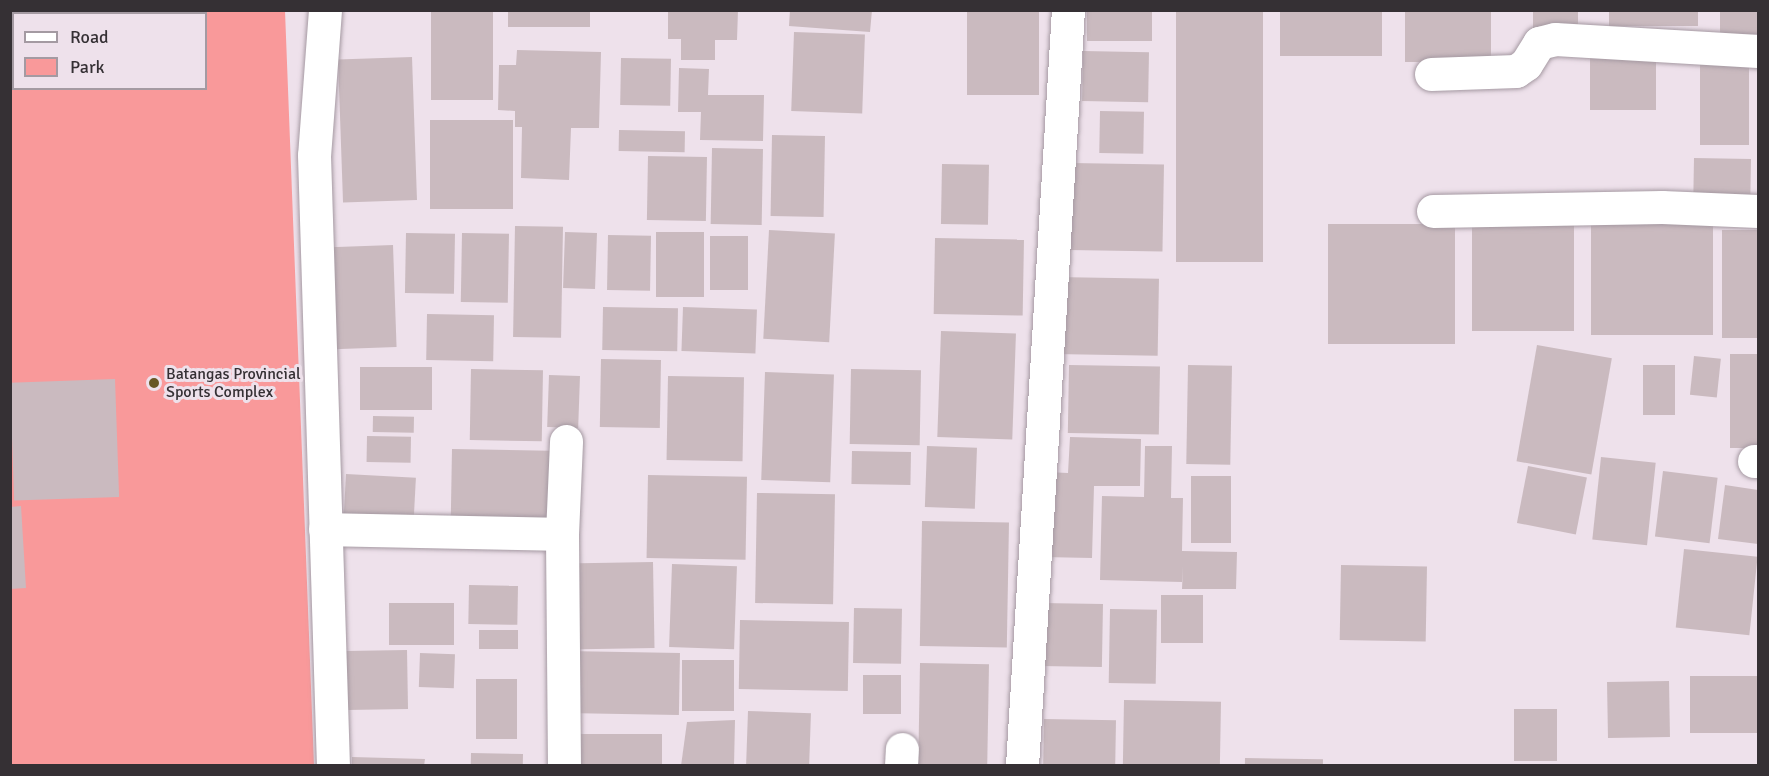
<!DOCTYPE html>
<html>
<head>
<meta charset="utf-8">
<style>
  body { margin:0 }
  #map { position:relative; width:1769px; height:776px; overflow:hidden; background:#eee1eb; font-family:Signika,sans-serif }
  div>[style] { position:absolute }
  .green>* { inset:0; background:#f9999a }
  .building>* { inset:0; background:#cababf; transform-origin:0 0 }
  .roads { filter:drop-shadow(0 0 2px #a599a2) drop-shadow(0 0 2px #a599a2) }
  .minor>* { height:33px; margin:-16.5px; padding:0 16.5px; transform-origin:16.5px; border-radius:16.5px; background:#fff }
  .dots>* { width:16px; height:16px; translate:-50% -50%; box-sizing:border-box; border:3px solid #eee1eb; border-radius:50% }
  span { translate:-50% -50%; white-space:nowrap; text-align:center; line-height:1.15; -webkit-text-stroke:6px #eee1eb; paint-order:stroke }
  .poi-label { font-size:16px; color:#353034 }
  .left { translate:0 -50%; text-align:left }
  .frame { position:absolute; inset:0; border:12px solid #353034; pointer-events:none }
  .legend { position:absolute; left:12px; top:12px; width:195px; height:78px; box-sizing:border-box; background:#eee1eb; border:2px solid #a49aa2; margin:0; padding:8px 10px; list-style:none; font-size:18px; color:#353034 }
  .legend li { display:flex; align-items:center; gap:12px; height:30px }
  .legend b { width:30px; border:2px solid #a49aa2 }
</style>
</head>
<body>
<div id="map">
  <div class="green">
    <div style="clip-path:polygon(evenodd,10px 11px,285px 11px,314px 765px,11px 765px,10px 11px,14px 14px,206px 14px,206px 88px,14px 88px,14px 14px)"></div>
  </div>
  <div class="building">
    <div style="left:431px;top:10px;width:62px;height:90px"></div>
    <div style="left:508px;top:10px;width:82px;height:17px"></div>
    <div style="clip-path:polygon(668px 10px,738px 10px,737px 40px,715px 40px,715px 60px,681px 60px,681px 39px,668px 39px)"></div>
    <div style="clip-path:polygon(790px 10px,872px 10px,870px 32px,789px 26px)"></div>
    <div style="left:967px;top:10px;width:72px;height:85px"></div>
    <div style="left:1087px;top:10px;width:65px;height:31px"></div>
    <div style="left:1176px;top:10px;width:87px;height:252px"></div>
    <div style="left:1280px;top:10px;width:102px;height:46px"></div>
    <div style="left:1405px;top:10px;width:86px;height:52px"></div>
    <div style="left:1533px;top:10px;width:45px;height:21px"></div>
    <div style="left:1609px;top:10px;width:89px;height:16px"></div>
    <div style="left:1720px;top:10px;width:38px;height:24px"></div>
    <div style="left:794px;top:32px;width:71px;height:79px;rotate:2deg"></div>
    <div style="clip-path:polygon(517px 50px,601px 52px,599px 128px,571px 128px,569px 180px,521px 178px,522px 127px,515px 127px,515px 111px,498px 110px,499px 65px,516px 65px)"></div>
    <div style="left:1590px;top:50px;width:66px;height:60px"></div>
    <div style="left:1083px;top:51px;width:66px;height:50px;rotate:1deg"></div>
    <div style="left:1749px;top:56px;width:89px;height:49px;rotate:90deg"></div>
    <div style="left:412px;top:57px;width:143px;height:74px;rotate:88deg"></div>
    <div style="left:621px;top:58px;width:50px;height:47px;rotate:1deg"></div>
    <div style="clip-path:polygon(679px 68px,709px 69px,708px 95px,764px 95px,763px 141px,700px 140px,701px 112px,678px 112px)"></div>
    <div style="left:1100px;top:111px;width:44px;height:42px;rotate:1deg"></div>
    <div style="left:430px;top:120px;width:83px;height:89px"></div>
    <div style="left:619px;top:130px;width:66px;height:21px;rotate:1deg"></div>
    <div style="left:772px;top:135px;width:53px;height:81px;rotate:1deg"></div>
    <div style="left:712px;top:148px;width:51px;height:76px;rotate:1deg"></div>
    <div style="left:648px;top:156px;width:59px;height:64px;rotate:1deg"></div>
    <div style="left:1694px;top:158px;width:57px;height:38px;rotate:1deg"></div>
    <div style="left:1071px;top:163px;width:93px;height:87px;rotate:1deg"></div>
    <div style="left:942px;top:164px;width:47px;height:60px;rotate:1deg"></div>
    <div style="left:1591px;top:215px;width:122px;height:120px"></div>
    <div style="left:1472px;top:216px;width:102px;height:115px"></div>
    <div style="left:1328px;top:224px;width:127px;height:120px"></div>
    <div style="left:515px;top:226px;width:48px;height:111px;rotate:1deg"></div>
    <div style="left:769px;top:230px;width:66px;height:109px;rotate:3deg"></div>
    <div style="left:1722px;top:230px;width:36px;height:108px"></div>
    <div style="left:565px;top:232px;width:32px;height:56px;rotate:2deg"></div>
    <div style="left:656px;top:232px;width:48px;height:65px"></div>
    <div style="left:406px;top:233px;width:49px;height:60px;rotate:1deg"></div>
    <div style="left:462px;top:233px;width:47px;height:69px;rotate:1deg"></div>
    <div style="left:608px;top:235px;width:43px;height:55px;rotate:1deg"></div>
    <div style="left:710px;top:236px;width:38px;height:54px"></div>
    <div style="left:935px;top:238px;width:89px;height:76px;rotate:1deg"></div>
    <div style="left:393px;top:245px;width:102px;height:63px;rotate:88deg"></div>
    <div style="left:1055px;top:277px;width:104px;height:77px;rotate:1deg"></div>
    <div style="left:603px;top:307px;width:75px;height:43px;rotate:1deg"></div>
    <div style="left:683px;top:307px;width:74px;height:44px;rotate:2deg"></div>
    <div style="left:427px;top:314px;width:67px;height:46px;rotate:1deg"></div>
    <div style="left:941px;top:331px;width:75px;height:106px;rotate:2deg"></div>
    <div style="left:1537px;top:345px;width:76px;height:118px;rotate:10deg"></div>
    <div style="left:1730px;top:354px;width:28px;height:94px"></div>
    <div style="left:1694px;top:356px;width:27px;height:39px;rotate:6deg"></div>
    <div style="left:601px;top:359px;width:60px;height:68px;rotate:1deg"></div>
    <div style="left:1069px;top:365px;width:91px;height:68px;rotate:1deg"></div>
    <div style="left:1188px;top:365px;width:44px;height:99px;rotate:1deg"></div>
    <div style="left:1643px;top:365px;width:32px;height:50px"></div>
    <div style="left:360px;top:367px;width:72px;height:43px"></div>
    <div style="left:471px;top:369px;width:72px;height:71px;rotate:1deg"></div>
    <div style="left:851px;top:369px;width:70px;height:75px;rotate:1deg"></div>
    <div style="left:765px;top:372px;width:69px;height:108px;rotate:2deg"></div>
    <div style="left:549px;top:375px;width:31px;height:52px;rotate:2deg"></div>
    <div style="left:668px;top:376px;width:76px;height:84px;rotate:1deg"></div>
    <div style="left:115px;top:379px;width:118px;height:105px;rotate:88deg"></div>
    <div style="left:373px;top:416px;width:41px;height:16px;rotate:1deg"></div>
    <div style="left:367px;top:436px;width:44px;height:26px;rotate:1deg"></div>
    <div style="clip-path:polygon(1070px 437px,1141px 439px,1140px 486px,1094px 486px,1092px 558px,1043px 557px,1046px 472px,1068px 473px)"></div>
    <div style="left:927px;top:446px;width:50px;height:61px;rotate:2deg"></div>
    <div style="clip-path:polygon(1145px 446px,1172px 446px,1171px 498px,1183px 498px,1182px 551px,1237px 552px,1236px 589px,1182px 589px,1183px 566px,1182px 582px,1100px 580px,1102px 496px,1144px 497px)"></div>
    <div style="left:452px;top:449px;width:98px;height:77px;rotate:1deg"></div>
    <div style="left:852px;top:451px;width:59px;height:33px;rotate:1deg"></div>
    <div style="left:1601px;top:457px;width:55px;height:83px;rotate:6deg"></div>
    <div style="left:1528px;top:466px;width:60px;height:58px;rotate:11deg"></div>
    <div style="left:1663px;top:471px;width:55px;height:66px;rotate:7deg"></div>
    <div style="left:346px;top:474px;width:70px;height:48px;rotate:3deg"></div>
    <div style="left:648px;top:475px;width:99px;height:83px;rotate:1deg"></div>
    <div style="left:1191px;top:476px;width:40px;height:67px"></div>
    <div style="clip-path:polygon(1725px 485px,1758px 490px,1758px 544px,1718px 539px)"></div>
    <div style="left:757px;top:493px;width:78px;height:110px;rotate:1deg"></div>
    <div style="clip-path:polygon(21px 506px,26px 588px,10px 589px,10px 507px)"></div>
    <div style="left:922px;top:521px;width:87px;height:125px;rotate:1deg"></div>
    <div style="left:1684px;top:549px;width:74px;height:79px;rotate:6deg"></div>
    <div style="left:653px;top:562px;width:86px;height:87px;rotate:89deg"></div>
    <div style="left:672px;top:564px;width:65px;height:83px;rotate:2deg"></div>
    <div style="left:1341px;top:565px;width:86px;height:75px;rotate:1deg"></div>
    <div style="left:469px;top:585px;width:49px;height:39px;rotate:1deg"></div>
    <div style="left:1161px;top:595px;width:42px;height:48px"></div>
    <div style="left:389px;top:603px;width:65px;height:42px"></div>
    <div style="left:1041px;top:603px;width:62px;height:63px;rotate:1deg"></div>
    <div style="left:854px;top:608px;width:48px;height:55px;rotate:1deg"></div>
    <div style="left:1110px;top:609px;width:47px;height:74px;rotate:1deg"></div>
    <div style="left:740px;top:620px;width:109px;height:69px;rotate:1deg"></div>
    <div style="left:479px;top:630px;width:39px;height:19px"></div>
    <div style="left:407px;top:650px;width:59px;height:61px;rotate:89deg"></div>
    <div style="left:566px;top:651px;width:114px;height:62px;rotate:1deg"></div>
    <div style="left:420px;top:653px;width:35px;height:34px;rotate:2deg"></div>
    <div style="left:682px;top:660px;width:52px;height:51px"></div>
    <div style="left:920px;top:663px;width:69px;height:103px;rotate:1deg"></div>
    <div style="left:863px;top:675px;width:38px;height:39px"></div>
    <div style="left:1757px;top:676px;width:57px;height:67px;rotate:90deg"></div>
    <div style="left:517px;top:679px;width:60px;height:41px;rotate:90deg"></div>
    <div style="left:1669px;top:681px;width:56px;height:62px;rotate:89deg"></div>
    <div style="left:1124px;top:700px;width:97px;height:65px;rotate:1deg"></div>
    <div style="left:1514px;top:709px;width:43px;height:52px"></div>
    <div style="left:748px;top:711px;width:63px;height:55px;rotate:2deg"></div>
    <div style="left:1044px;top:719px;width:72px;height:47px;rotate:1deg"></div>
    <div style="clip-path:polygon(735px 720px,734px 766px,681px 766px,687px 722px)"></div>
    <div style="left:662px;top:734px;width:32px;height:84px;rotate:90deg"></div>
    <div style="left:471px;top:753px;width:52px;height:13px;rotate:1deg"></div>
    <div style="clip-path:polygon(352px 757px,425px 759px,424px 766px,352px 766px)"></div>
    <div style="left:1245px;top:758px;width:78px;height:8px;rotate:1deg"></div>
  </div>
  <div class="roads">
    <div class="minor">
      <div style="left:325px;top:10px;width:145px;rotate:94.3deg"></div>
      <div style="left:314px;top:155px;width:611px;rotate:88.22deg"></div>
      <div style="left:1431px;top:74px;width:85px;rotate:-2deg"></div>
      <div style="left:1516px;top:71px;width:12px;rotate:-35deg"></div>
      <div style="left:1526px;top:64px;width:25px;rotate:-58deg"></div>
      <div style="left:1539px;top:43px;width:16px;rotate:-14deg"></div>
      <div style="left:1555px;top:39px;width:203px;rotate:3.4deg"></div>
      <div style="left:1433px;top:211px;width:229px;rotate:-1deg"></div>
      <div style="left:1662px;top:207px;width:96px;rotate:2.4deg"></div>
      <div style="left:1754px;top:461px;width:4px"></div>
      <div style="left:325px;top:529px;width:237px;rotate:1.2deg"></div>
      <div style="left:564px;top:766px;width:232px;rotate:-90.5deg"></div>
      <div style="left:562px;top:534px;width:93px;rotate:-87.5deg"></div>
      <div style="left:901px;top:766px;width:17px;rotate:-87deg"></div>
      <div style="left:1022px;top:766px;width:757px;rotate:-86.52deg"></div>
    </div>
  </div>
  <div class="dots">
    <div style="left:154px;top:383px;background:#685724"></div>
  </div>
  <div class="poi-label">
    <span class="left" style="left:166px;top:383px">Batangas Provincial<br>Sports Complex</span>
  </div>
  <div class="frame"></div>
  <ul class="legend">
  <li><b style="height:8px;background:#fff"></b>Road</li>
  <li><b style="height:16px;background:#f9999a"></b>Park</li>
  </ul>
</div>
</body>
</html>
